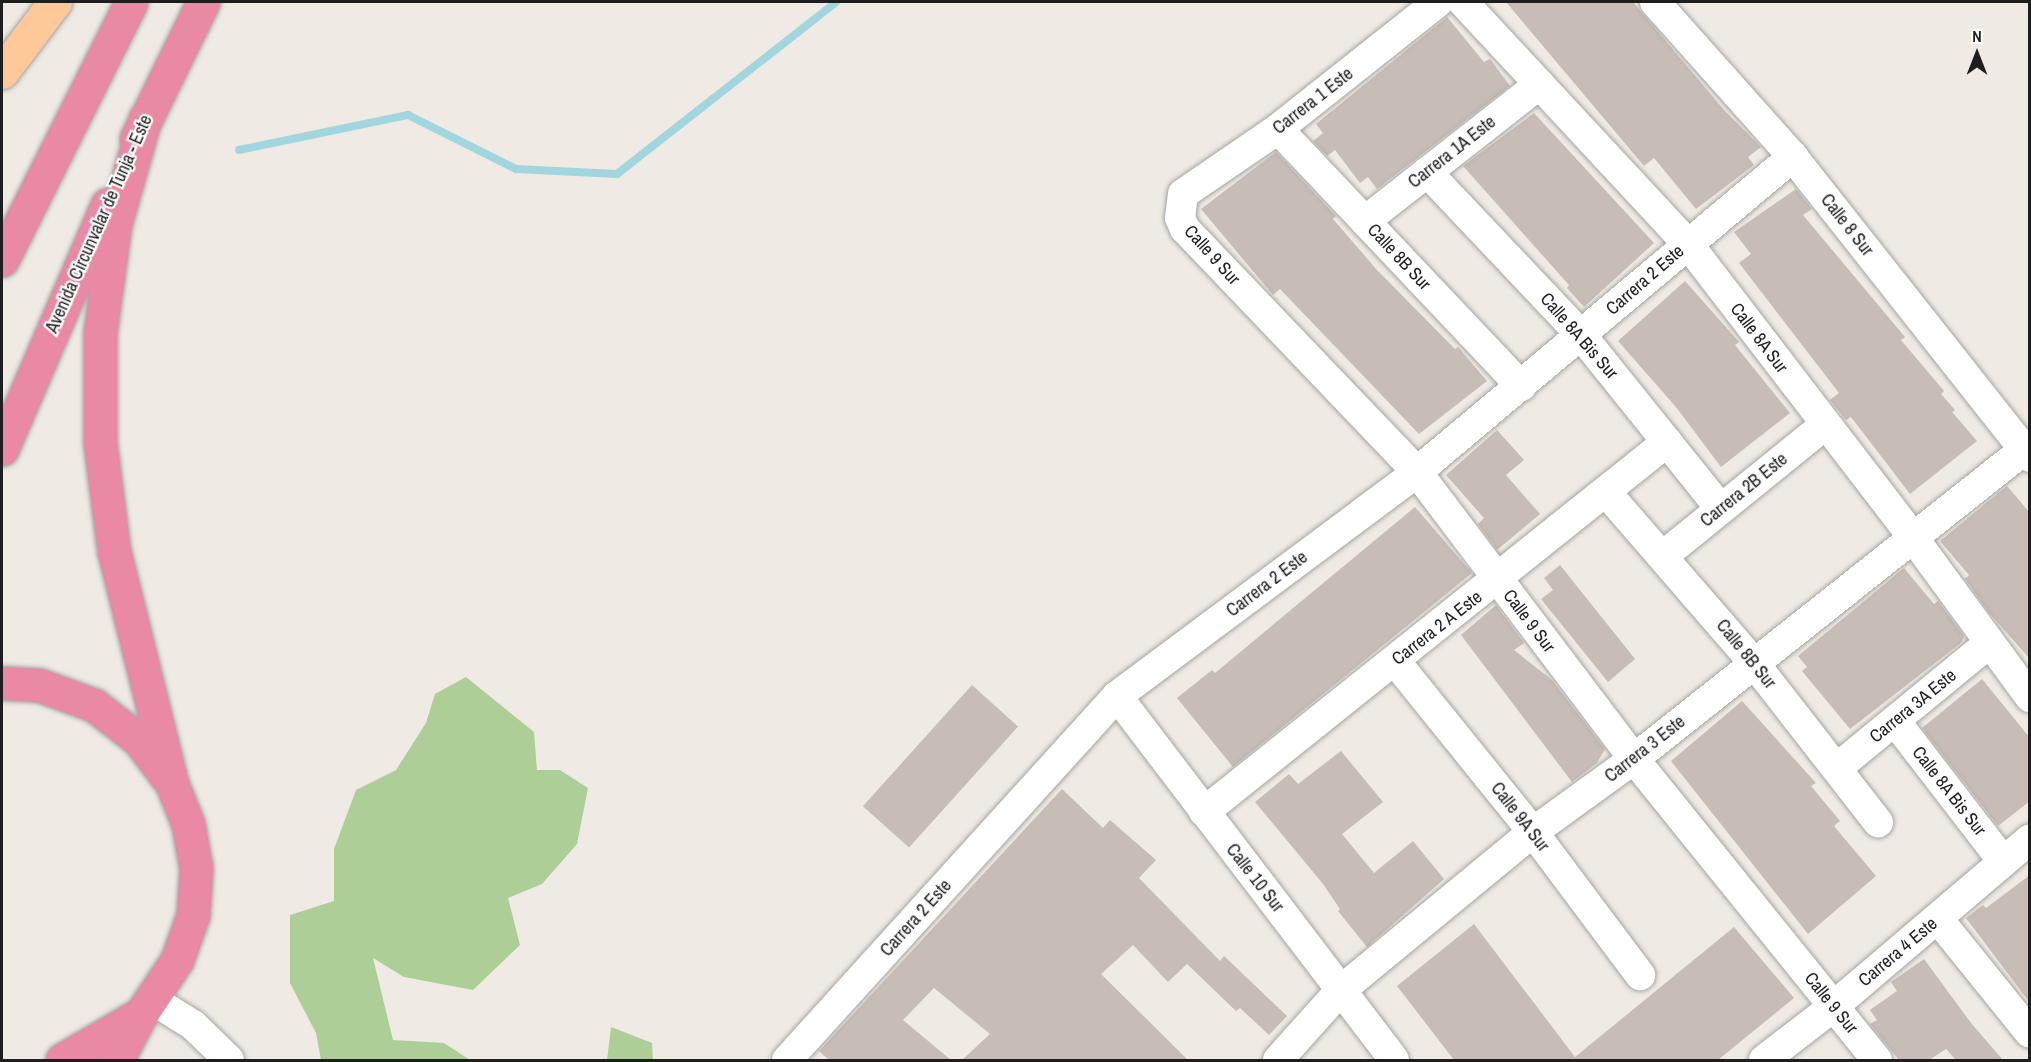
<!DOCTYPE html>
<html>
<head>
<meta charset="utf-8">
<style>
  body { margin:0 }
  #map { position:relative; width:2031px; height:1062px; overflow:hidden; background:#efeae3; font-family:"Archivo Narrow",sans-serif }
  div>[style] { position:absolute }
  .forest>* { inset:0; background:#adcf97 }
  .stream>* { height:8px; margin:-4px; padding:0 4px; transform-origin:4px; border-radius:4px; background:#a2d6de }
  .building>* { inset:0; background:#c7bcb6; transform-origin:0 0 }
  .roads { filter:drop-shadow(0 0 2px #a5a5a5) drop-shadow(0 0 2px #a5a5a5) }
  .minor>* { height:30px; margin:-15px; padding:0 15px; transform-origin:15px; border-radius:15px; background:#fff }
  .major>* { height:33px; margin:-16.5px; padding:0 16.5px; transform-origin:16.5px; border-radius:16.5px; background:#fec899 }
  .highway>* { height:33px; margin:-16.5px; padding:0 16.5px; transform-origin:16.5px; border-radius:16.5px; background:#e989a4 }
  span { translate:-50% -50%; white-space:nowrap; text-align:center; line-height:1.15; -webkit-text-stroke:4.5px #fff; paint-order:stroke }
  .street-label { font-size:18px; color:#1e1e1e }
  .frame { position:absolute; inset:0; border:3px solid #1e1e1e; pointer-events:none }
  .north { position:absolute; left:1947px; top:24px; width:60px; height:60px; -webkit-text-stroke:4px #fff; paint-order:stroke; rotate:0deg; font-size:16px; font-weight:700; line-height:24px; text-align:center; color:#1e1e1e }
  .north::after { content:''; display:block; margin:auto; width:21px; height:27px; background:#1e1e1e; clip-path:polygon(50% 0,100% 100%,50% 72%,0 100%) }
</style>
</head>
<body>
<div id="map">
  <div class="forest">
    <div style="clip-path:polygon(466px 677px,534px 732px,537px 770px,560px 770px,588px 788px,577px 844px,542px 884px,508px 898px,520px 945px,473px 990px,404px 977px,373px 958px,393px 1040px,444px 1043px,470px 1060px,321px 1060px,316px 1033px,290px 983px,290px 915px,334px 901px,334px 849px,356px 790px,396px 770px,426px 723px,435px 694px)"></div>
    <div style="clip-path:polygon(611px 1027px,652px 1043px,653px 1060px,607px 1060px)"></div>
  </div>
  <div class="stream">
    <div style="left:239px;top:150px;width:173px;rotate:-11.7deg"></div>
    <div style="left:408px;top:115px;width:121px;rotate:26.6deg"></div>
    <div style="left:516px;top:169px;width:101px;rotate:2.8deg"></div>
    <div style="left:617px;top:174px;width:278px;rotate:-38.1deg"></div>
  </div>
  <div class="building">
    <div style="clip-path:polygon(1506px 2px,1633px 2px,1724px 110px,1761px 147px,1748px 157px,1754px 165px,1696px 209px,1654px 158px,1644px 166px)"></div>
    <div style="clip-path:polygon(1447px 17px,1484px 62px,1490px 59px,1510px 86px,1377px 189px,1368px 177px,1360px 183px,1335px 150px,1327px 156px,1313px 141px,1323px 133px,1316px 124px)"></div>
    <div style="clip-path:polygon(1534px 113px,1654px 243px,1584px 307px,1567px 288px,1569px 285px,1463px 166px)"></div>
    <div style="clip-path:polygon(1276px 152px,1336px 216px,1333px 219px,1377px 270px,1455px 349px,1458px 347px,1487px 381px,1419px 434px,1280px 289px,1273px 295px,1201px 209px)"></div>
    <div style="clip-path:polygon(1796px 189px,1812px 209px,1803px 215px,1905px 337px,1901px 340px,1944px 391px,1941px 394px,1955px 410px,1952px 412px,1977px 441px,1910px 494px,1851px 417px,1846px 420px,1830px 400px,1839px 393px,1739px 263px,1751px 254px,1734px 232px)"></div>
    <div style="clip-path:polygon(1685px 281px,1739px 342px,1735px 345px,1790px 413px,1721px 467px,1676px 407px,1618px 341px)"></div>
    <div style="clip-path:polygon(1497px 430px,1524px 460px,1506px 475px,1540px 514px,1497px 550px,1478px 524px,1484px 518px,1446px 475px)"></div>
    <div style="clip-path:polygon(2007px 486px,2030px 513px,2030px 659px,1990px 614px,1965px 579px,1969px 575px,1940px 541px)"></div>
    <div style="clip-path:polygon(1415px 507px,1472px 573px,1233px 767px,1177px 698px,1212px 670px,1215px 673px)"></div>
    <div style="clip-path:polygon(1560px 565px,1635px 659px,1608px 682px,1541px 599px,1553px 590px,1544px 578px)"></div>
    <div style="clip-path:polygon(1904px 568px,1934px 604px,1938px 601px,1964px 636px,1962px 642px,1850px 729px,1802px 671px,1807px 667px,1798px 656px)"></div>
    <div style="clip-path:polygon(1496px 605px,1524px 643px,1514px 650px,1552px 680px,1605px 749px,1597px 763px,1572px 782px,1461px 635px)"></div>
    <div style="clip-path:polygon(1982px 679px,2030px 738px,2030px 801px,1998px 826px,1922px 728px)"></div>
    <div style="left:972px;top:685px;width:62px;height:163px;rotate:42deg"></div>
    <div style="clip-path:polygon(1742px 701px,1816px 783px,1811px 786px,1840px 821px,1834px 826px,1876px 876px,1808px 934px,1671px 761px)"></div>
    <div style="clip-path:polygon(1341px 751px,1383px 802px,1342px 834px,1374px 873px,1413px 841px,1444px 879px,1367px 947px,1338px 911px,1340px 909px,1323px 884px,1255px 802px,1289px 774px,1298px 784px)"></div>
    <div style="clip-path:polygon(1062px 789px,1103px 828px,1110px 820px,1156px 860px,1139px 878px,1220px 961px,1224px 956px,1287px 1016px,1269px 1035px,1240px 1008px,1236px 1011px,1187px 964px,1168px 982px,1133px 945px,1101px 974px,1188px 1060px,962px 1060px,990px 1034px,934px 988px,903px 1020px,951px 1060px,829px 1060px,819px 1051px)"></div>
    <div style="clip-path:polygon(2030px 875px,2030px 1003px,1966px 918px,1983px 905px,1986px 908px)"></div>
    <div style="clip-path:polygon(1474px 924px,1575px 1057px,1734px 927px,1794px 998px,1718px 1060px,1454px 1060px,1397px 986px)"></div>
    <div style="clip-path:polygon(1924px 959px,1971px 1023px,2003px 1060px,1956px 1060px,1946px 1049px,1929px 1060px,1899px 1060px,1870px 1024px,1877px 1020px,1870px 1010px,1897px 991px,1891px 982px)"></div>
  </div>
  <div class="roads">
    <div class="minor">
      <div style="left:1438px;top:2px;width:204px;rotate:141.6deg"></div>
      <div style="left:1278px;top:129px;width:115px;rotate:145.6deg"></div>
      <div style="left:1183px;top:194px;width:24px;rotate:97deg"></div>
      <div style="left:1180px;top:218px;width:12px;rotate:66deg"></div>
      <div style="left:1185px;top:229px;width:336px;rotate:46.3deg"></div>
      <div style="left:1417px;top:472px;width:360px;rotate:52.9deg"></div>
      <div style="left:1634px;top:759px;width:387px;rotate:51.1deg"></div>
      <div style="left:1463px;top:2px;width:330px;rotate:47.1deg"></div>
      <div style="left:1688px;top:244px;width:368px;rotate:52.5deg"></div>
      <div style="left:1912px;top:536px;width:200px;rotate:53.8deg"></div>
      <div style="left:1655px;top:2px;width:208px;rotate:48.3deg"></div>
      <div style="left:1793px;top:157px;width:382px;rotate:51.7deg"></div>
      <div style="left:1278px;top:129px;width:354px;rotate:46.6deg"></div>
      <div style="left:1427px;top:172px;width:224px;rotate:46.6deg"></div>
      <div style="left:1581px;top:335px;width:223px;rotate:51.2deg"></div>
      <div style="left:1365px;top:221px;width:222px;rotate:-38.1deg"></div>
      <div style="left:1606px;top:492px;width:226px;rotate:49.1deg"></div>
      <div style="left:1754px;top:663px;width:202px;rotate:52.1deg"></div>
      <div style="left:1663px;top:556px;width:208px;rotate:-39deg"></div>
      <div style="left:1395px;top:661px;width:220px;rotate:51.1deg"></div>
      <div style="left:1533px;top:832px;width:179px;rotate:53.2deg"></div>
      <div style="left:1117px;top:696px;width:457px;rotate:52.7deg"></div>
      <div style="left:1895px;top:721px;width:177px;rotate:52.4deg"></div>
      <div style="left:1837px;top:768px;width:195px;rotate:-39.4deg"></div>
      <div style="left:1204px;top:812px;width:593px;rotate:-38.63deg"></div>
      <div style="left:1938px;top:919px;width:146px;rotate:51.1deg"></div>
      <div style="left:153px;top:1000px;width:47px;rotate:32deg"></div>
      <div style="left:193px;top:1025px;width:50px;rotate:44.2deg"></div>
      <div style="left:787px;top:1060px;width:491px;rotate:-47.8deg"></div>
      <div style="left:1117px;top:696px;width:374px;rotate:-36.7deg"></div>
      <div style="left:1417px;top:472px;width:491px;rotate:-40deg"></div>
      <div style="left:1278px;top:1060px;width:93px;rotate:-48.1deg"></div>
      <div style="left:1340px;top:991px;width:250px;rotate:-39.5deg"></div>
      <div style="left:1533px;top:832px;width:125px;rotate:-35.9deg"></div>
      <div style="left:1634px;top:759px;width:498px;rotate:-38.4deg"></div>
      <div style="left:1764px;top:1060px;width:88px;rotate:-37.6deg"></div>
      <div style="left:1834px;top:1006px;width:257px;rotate:-40.4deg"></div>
    </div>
    <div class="major">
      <div style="left:2px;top:72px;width:88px;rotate:-52.9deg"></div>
    </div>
    <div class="highway">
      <div style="left:136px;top:139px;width:153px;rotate:-63.9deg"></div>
      <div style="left:2px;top:260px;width:288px;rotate:-63.4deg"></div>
      <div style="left:2px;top:449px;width:266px;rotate:-66.7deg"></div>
      <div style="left:2px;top:683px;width:37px;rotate:3deg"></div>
      <div style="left:39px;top:685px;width:59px;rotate:20deg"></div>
      <div style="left:94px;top:705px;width:57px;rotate:37.9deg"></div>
      <div style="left:139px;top:740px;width:45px;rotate:53.1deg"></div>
      <div style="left:62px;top:1060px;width:89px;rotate:-30.3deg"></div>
      <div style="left:117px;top:1060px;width:52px;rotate:-62.4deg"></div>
      <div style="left:141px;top:1014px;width:65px;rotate:-56.3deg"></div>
      <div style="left:177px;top:960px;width:48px;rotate:-70.4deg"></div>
      <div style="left:193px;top:915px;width:47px;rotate:-86.3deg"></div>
      <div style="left:196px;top:868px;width:45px;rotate:-100.3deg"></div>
      <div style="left:188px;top:824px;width:43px;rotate:-111.8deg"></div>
      <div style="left:172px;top:784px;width:239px;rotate:-104deg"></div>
      <div style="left:114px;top:552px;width:110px;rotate:-97.3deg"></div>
      <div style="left:100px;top:443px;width:110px;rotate:-90deg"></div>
      <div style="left:100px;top:333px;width:110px;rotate:-82.2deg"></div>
      <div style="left:115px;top:224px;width:109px;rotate:-74.1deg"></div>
    </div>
  </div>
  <div class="street-label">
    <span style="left:1313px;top:101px;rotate:-38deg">Carrera 1 Este</span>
    <span style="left:1452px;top:152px;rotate:-38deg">Carrera 1A Este</span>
    <span style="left:99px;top:224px;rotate:-66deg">Avenida Circunvalar de Tunja - Este</span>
    <span style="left:1847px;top:225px;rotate:52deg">Calle 8 Sur</span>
    <span style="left:1212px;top:255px;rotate:48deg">Calle 9 Sur</span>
    <span style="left:1399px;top:257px;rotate:47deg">Calle 8B Sur</span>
    <span style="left:1645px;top:280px;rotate:-41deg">Carrera 2 Este</span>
    <span style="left:1579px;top:336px;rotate:49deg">Calle 8A Bis Sur</span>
    <span style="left:1759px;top:338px;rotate:53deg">Calle 8A Sur</span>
    <span style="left:1744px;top:490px;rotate:-39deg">Carrera 2B Este</span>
    <span style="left:1267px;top:584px;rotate:-37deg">Carrera 2 Este</span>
    <span style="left:1529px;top:621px;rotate:53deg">Calle 9 Sur</span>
    <span style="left:1437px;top:628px;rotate:-38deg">Carrera 2 A Este</span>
    <span style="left:1746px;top:654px;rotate:51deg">Calle 8B Sur</span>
    <span style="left:1913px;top:706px;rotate:-39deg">Carrera 3A Este</span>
    <span style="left:1645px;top:749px;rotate:-38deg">Carrera 3 Este</span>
    <span style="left:1949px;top:791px;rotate:52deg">Calle 8A Bis Sur</span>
    <span style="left:1520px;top:817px;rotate:52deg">Calle 9A Sur</span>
    <span style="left:1255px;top:878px;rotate:52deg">Calle 10 Sur</span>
    <span style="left:916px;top:918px;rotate:-48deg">Carrera 2 Este</span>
    <span style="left:1898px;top:952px;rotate:-40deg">Carrera 4 Este</span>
    <span style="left:1831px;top:1003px;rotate:51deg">Calle 9 Sur</span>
  </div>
  <div class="frame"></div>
  <div class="north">N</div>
</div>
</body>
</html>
